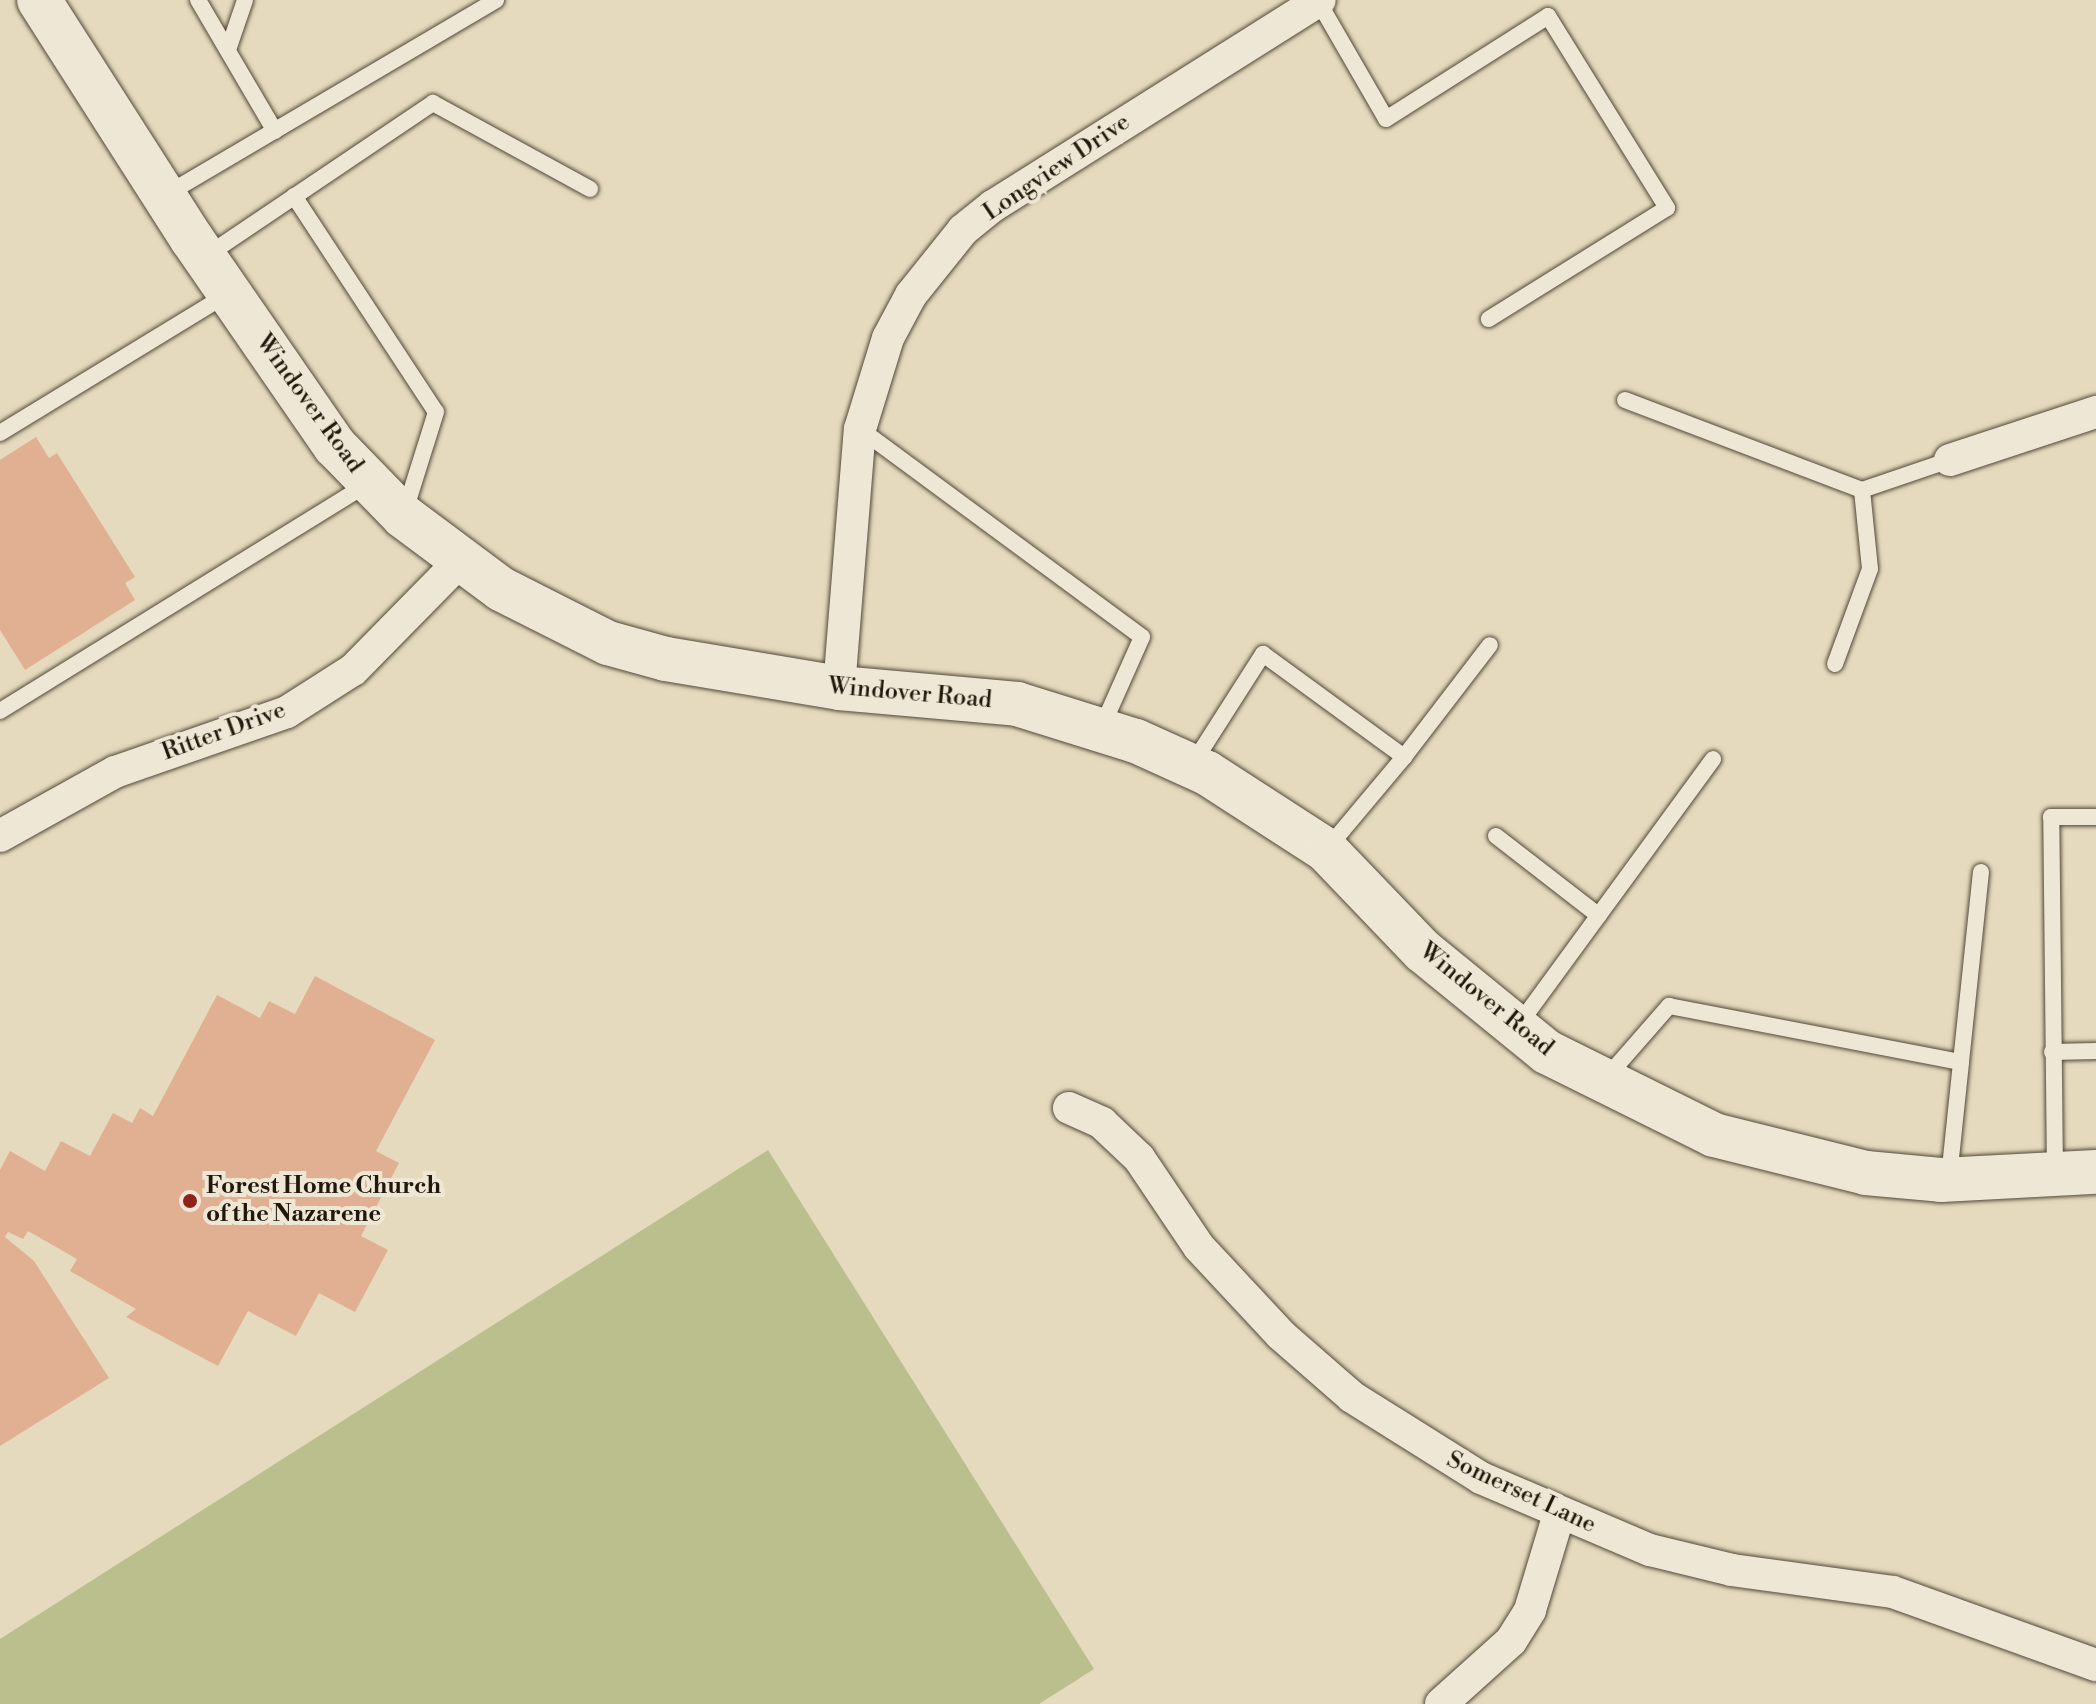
<!DOCTYPE html>
<html>
<head>
<meta charset="utf-8">
<style>
  body { margin:0 }
  #map { position:relative; width:2096px; height:1704px; overflow:hidden; background:#e5dabe; font-family:"Libre Bodoni",serif }
  div>[style] { position:absolute }
  .green>* { inset:0; background:#bbbe8d }
  .building>* { inset:0; background:#e1af92 }
  .roads { filter:drop-shadow(0 0 2px #524838) drop-shadow(0 0 2px #524838) }
  .lane>* { height:16px; margin:-8px; padding:0 8px; transform-origin:8px; border-radius:8px; background:#eee7d5 }
  .street>* { height:32px; margin:-16px; padding:0 16px; transform-origin:16px; border-radius:16px; background:#eee7d5 }
  .secondary>* { height:44px; margin:-22px; padding:0 22px; transform-origin:22px; border-radius:22px; background:#eee7d5 }
  .dots>* { width:22px; height:22px; translate:-50% -50%; box-sizing:border-box; border:4px solid #eee7d5; border-radius:50% }
  span { translate:-50% -50%; white-space:nowrap; text-align:center; line-height:1.15; -webkit-text-stroke:8px #eee7d5; paint-order:stroke }
  .street-label { font-size:24px; color:#21170c }
  .poi-label { font-size:24px; color:#21170c; font-weight:700 }
  .left { translate:0 -50%; text-align:left }
</style>
</head>
<body>
<div id="map">
  <div class="green">
    <div style="clip-path:polygon(768px 1150px,1094px 1669px,1039px 1704px,0 1704px,0 1639px)"></div>
  </div>
  <div class="building">
    <div style="clip-path:polygon(36px 437px,49px 458px,57px 453px,135px 577px,125px 583px,135px 600px,25px 670px,0 630px,0 460px)"></div>
    <div style="clip-path:polygon(315px 976px,435px 1040px,376px 1151px,399px 1163px,361px 1236px,388px 1250px,355px 1312px,319px 1293px,296px 1336px,248px 1311px,218px 1366px,126px 1317px,136px 1309px,70px 1271px,77px 1259px,28px 1231px,23px 1239px,8px 1232px,5px 1237px,34px 1261px,109px 1378px,0 1446px,0 1170px,10px 1151px,45px 1171px,61px 1141px,90px 1156px,113px 1113px,132px 1123px,140px 1108px,153px 1116px,217px 995px,260px 1018px,269px 1001px,295px 1014px)"></div>
  </div>
  <div class="roads">
    <div class="lane">
      <div style="left:198px;top:0;width:152px;rotate:59.6deg"></div>
      <div style="left:1318px;top:1px;width:136px;rotate:60deg"></div>
      <div style="left:1386px;top:119px;width:192px;rotate:-32.4deg"></div>
      <div style="left:1548px;top:16px;width:226px;rotate:58.2deg"></div>
      <div style="left:1667px;top:208px;width:210px;rotate:148.1deg"></div>
      <div style="left:228px;top:50px;width:53px;rotate:-71.2deg"></div>
      <div style="left:167px;top:194px;width:382px;rotate:-30.5deg"></div>
      <div style="left:294px;top:196px;width:258px;rotate:56.7deg"></div>
      <div style="left:436px;top:412px;width:104px;rotate:107.4deg"></div>
      <div style="left:206px;top:256px;width:274px;rotate:-34deg"></div>
      <div style="left:433px;top:103px;width:179px;rotate:28.7deg"></div>
      <div style="left:1625px;top:400px;width:254px;rotate:20.8deg"></div>
      <div style="left:1862px;top:490px;width:93px;rotate:-18.8deg"></div>
      <div style="left:860px;top:429px;width:350px;rotate:36.4deg"></div>
      <div style="left:1142px;top:637px;width:101px;rotate:114deg"></div>
      <div style="left:0;top:433px;width:267px;rotate:-31.4deg"></div>
      <div style="left:1835px;top:664px;width:101px;rotate:-69.8deg"></div>
      <div style="left:1870px;top:569px;width:79px;rotate:-95.8deg"></div>
      <div style="left:0;top:711px;width:432px;rotate:-31.7deg"></div>
      <div style="left:1404px;top:757px;width:141px;rotate:-52.5deg"></div>
      <div style="left:1192px;top:765px;width:132px;rotate:-57.4deg"></div>
      <div style="left:1263px;top:654px;width:175px;rotate:36.1deg"></div>
      <div style="left:1404px;top:757px;width:121px;rotate:130deg"></div>
      <div style="left:1496px;top:836px;width:130px;rotate:37.8deg"></div>
      <div style="left:1517px;top:1027px;width:332px;rotate:-53.8deg"></div>
      <div style="left:2052px;top:1052px;width:44px;rotate:-1.3deg"></div>
      <div style="left:1606px;top:1078px;width:96px;rotate:-48.8deg"></div>
      <div style="left:1669px;top:1006px;width:297px;rotate:10.9deg"></div>
      <div style="left:1961px;top:1062px;width:191px;rotate:-84deg"></div>
      <div style="left:2055px;top:1174px;width:357px;rotate:-90.6deg"></div>
      <div style="left:2051px;top:817px;width:45px"></div>
      <div style="left:1949px;top:1177px;width:116px;rotate:-84deg"></div>
    </div>
    <div class="street">
      <div style="left:1950px;top:460px;width:154px;rotate:-18.2deg"></div>
      <div style="left:839px;top:688px;width:260px;rotate:-85.4deg"></div>
      <div style="left:860px;top:429px;width:95px;rotate:-72.9deg"></div>
      <div style="left:888px;top:338px;width:49px;rotate:-61.9deg"></div>
      <div style="left:911px;top:295px;width:83px;rotate:-51.3deg"></div>
      <div style="left:963px;top:230px;width:38px;rotate:-39deg"></div>
      <div style="left:993px;top:206px;width:386px;rotate:-32.2deg"></div>
      <div style="left:0;top:836px;width:132px;rotate:-29.1deg"></div>
      <div style="left:115px;top:772px;width:182px;rotate:-19.2deg"></div>
      <div style="left:287px;top:712px;width:78px;rotate:-32.5deg"></div>
      <div style="left:353px;top:670px;width:153px;rotate:-45.5deg"></div>
      <div style="left:1069px;top:1108px;width:36px;rotate:24deg"></div>
      <div style="left:1102px;top:1123px;width:51px;rotate:43.4deg"></div>
      <div style="left:1139px;top:1158px;width:107px;rotate:56deg"></div>
      <div style="left:1199px;top:1247px;width:120px;rotate:47deg"></div>
      <div style="left:1281px;top:1335px;width:94px;rotate:41.1deg"></div>
      <div style="left:1352px;top:1397px;width:152px;rotate:32.1deg"></div>
      <div style="left:1481px;top:1478px;width:184px;rotate:23.1deg"></div>
      <div style="left:1650px;top:1550px;width:84px;rotate:13.7deg"></div>
      <div style="left:1732px;top:1570px;width:162px;rotate:7.8deg"></div>
      <div style="left:1893px;top:1592px;width:216px;rotate:19.8deg"></div>
      <div style="left:1441px;top:1704px;width:94px;rotate:-42deg"></div>
      <div style="left:1511px;top:1641px;width:36px;rotate:-58deg"></div>
      <div style="left:1530px;top:1610px;width:100px;rotate:-73.2deg"></div>
    </div>
    <div class="secondary">
      <div style="left:39px;top:0;width:284px;rotate:57.4deg"></div>
      <div style="left:192px;top:239px;width:252px;rotate:55.4deg"></div>
      <div style="left:335px;top:446px;width:98px;rotate:45.8deg"></div>
      <div style="left:403px;top:516px;width:122px;rotate:36.7deg"></div>
      <div style="left:501px;top:589px;width:120px;rotate:26.8deg"></div>
      <div style="left:608px;top:643px;width:60px;rotate:15.4deg"></div>
      <div style="left:666px;top:659px;width:175px;rotate:9.5deg"></div>
      <div style="left:839px;top:688px;width:179px;rotate:5.1deg"></div>
      <div style="left:1017px;top:704px;width:125px;rotate:17.3deg"></div>
      <div style="left:1136px;top:741px;width:78px;rotate:24.3deg"></div>
      <div style="left:1207px;top:773px;width:142px;rotate:32.9deg"></div>
      <div style="left:1326px;top:850px;width:140px;rotate:46.2deg"></div>
      <div style="left:1423px;top:951px;width:160px;rotate:39.2deg"></div>
      <div style="left:1547px;top:1052px;width:186px;rotate:26.4deg"></div>
      <div style="left:1714px;top:1135px;width:157px;rotate:14deg"></div>
      <div style="left:1866px;top:1173px;width:75px;rotate:5.3deg"></div>
      <div style="left:1941px;top:1180px;width:155px;rotate:-3deg"></div>
    </div>
  </div>
  <div class="dots">
    <div style="left:190px;top:1201px;background:#8f2418"></div>
  </div>
  <div class="street-label">
    <span style="left:1057px;top:168px;rotate:-34deg">Longview Drive</span>
    <span style="left:309px;top:404px;rotate:54deg">Windover Road</span>
    <span style="left:910px;top:694px;rotate:5deg">Windover Road</span>
    <span style="left:224px;top:732px;rotate:-20deg">Ritter Drive</span>
    <span style="left:1486px;top:1000px;rotate:39deg">Windover Road</span>
    <span style="left:1521px;top:1493px;rotate:25deg">Somerset Lane</span>
  </div>
  <div class="poi-label">
    <span class="left" style="left:206px;top:1201px">Forest Home Church<br>of the Nazarene</span>
  </div>
</div>
</body>
</html>
